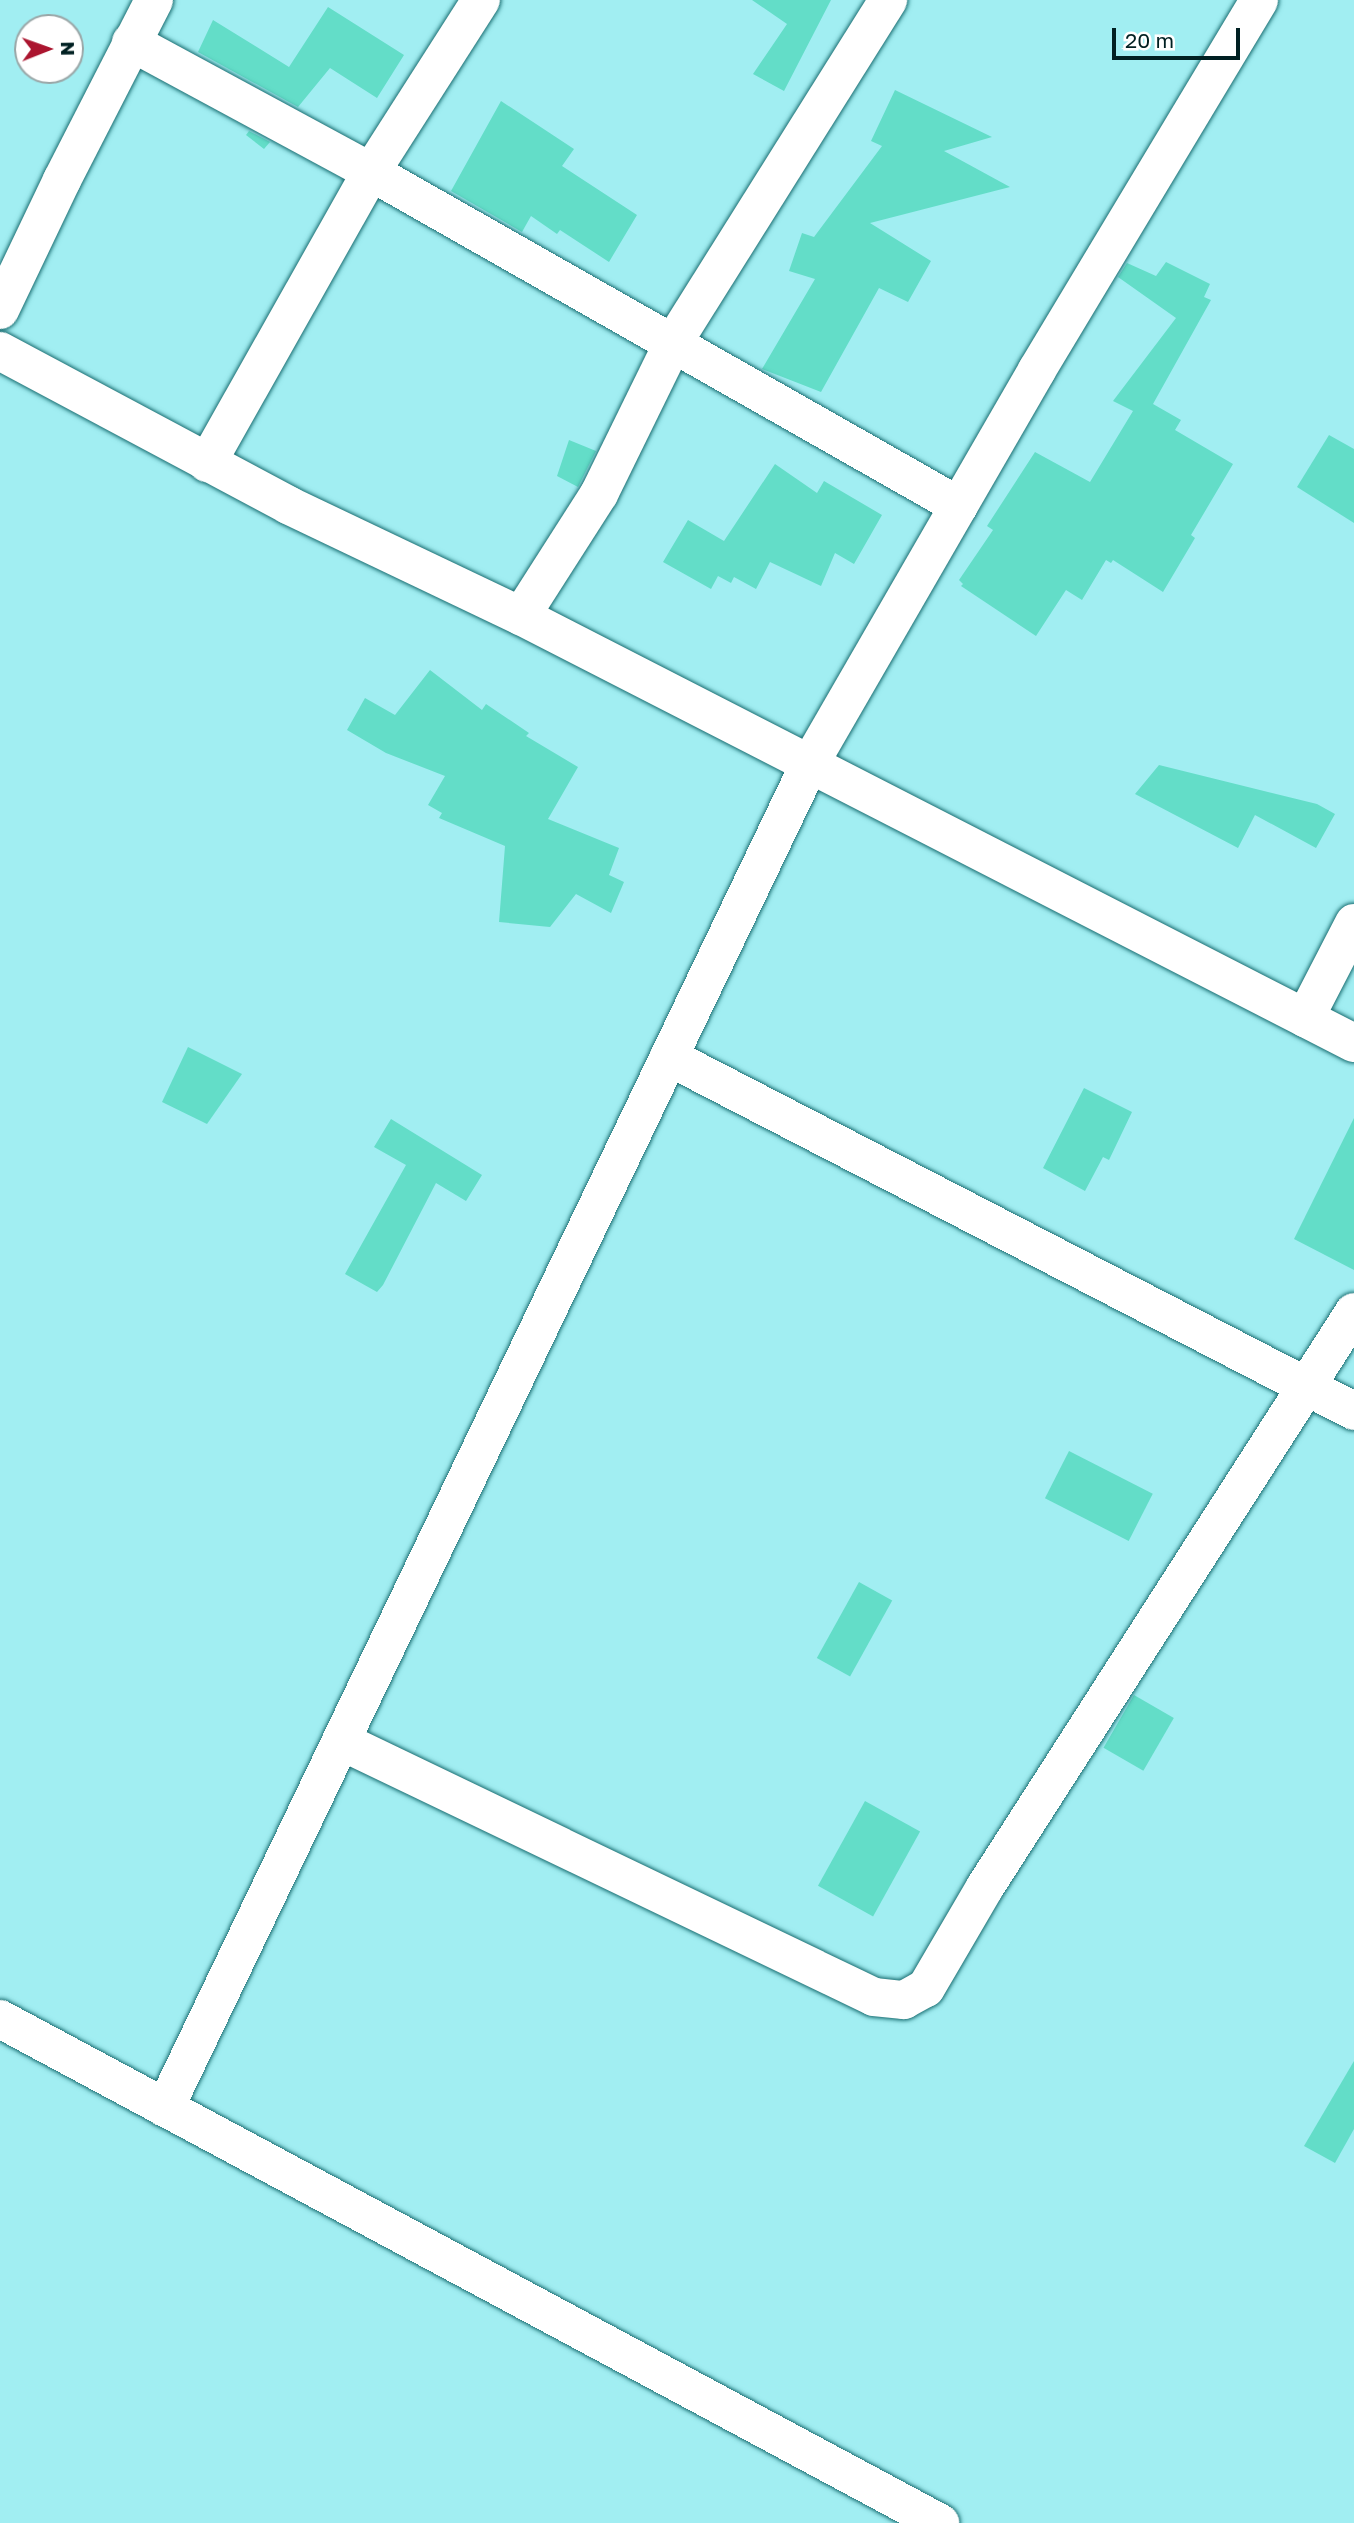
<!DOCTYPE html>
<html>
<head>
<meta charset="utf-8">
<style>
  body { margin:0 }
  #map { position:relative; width:1354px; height:2523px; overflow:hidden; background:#a1eef2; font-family:"Golos Text",sans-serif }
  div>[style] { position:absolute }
  .building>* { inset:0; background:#63ddc8; transform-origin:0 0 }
  .roads { filter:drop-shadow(0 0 2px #196d71) drop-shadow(0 0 2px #196d71) }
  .minor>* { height:38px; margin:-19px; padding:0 19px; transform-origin:19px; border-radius:19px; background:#fff }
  span { translate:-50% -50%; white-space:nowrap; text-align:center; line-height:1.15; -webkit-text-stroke:5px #fff; paint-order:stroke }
  .north { position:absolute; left:14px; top:14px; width:70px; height:70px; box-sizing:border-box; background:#fff; border:2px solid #99a6a7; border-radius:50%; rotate:89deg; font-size:19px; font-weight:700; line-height:28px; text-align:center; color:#002022 }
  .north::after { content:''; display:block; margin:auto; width:24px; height:32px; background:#ab152f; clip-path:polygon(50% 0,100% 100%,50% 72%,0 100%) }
  .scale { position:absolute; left:1112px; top:28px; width:128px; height:32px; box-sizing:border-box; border:4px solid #002022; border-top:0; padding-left:9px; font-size:21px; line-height:24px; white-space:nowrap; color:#002022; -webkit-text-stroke:5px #fff; paint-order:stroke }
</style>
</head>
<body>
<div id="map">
  <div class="building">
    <div style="clip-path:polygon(752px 0,831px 0,784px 91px,753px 74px,787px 24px)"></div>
    <div style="clip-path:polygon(328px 7px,404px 55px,377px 98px,330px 68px,298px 107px,198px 52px,213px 20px,289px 67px)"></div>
    <div style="clip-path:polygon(895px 90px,992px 137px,944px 151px,1010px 187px,870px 223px,931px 261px,908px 302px,879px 288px,821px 392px,762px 369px,815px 279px,789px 271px,802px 233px,814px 237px,882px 146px,871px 141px)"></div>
    <div style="clip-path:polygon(501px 101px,574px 149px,562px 166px,637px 215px,609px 262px,560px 230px,557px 234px,531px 216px,522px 232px,451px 191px)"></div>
    <div style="clip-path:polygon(249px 131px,270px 142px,264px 149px,246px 135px)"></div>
    <div style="clip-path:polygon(1166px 262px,1210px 284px,1204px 297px,1211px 300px,1153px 404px,1181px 420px,1175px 430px,1233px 464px,1191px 535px,1195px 538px,1163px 592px,1113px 560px,1111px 563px,1106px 560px,1082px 600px,1066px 590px,1036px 636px,961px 586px,963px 584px,959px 580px,993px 530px,987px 526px,1035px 452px,1090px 482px,1133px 411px,1113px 401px,1176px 318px,1118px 277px,1127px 263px,1156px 276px)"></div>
    <div style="clip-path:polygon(1329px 435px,1354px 449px,1354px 523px,1297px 487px)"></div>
    <div style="clip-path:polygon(569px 440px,596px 451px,578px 487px,557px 476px)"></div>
    <div style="clip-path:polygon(775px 464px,817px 493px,824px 481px,882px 515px,854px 564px,835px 553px,821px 586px,770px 562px,756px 589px,734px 577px,731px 583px,718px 576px,711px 589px,663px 562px,688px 520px,724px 541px)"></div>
    <div style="clip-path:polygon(430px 670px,482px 710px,486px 704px,529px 733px,526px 736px,578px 767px,548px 819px,619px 848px,609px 875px,624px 882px,611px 913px,576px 894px,550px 927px,499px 922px,505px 846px,439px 818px,442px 813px,428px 805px,445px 776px,386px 753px,347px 730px,365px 698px,395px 715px)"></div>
    <div style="clip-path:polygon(1159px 765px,1317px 804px,1335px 814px,1316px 848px,1255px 815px,1238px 848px,1135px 794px)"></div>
    <div style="clip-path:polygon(188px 1047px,242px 1074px,207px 1124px,162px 1102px)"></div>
    <div style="clip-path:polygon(1084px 1088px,1132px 1112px,1109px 1160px,1103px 1157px,1085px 1191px,1043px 1168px)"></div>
    <div style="clip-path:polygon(1354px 1118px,1354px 1270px,1294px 1239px)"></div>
    <div style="clip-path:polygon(391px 1119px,482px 1175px,466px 1201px,436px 1183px,383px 1285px,377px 1292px,345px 1274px,406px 1165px,374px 1147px)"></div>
    <div style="left:1069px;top:1451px;width:94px;height:53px;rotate:27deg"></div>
    <div style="left:859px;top:1582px;width:38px;height:87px;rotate:29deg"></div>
    <div style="left:1134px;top:1695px;width:46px;height:61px;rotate:30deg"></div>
    <div style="left:865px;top:1801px;width:63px;height:97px;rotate:29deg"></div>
    <div style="clip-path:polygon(1354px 2061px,1354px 2129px,1335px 2163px,1304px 2146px)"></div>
  </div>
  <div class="roads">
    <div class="minor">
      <div style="left:131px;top:42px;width:273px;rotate:28.4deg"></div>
      <div style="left:371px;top:172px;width:676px;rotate:29.6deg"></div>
      <div style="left:0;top:310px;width:144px;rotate:-64.5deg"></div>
      <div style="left:62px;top:180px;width:202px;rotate:-62.9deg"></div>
      <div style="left:0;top:351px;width:327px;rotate:28.1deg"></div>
      <div style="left:288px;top:505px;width:258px;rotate:25.5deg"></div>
      <div style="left:521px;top:616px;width:936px;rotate:27.14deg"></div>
      <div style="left:207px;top:463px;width:334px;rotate:-60.6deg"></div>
      <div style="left:371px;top:172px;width:204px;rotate:-57.4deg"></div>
      <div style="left:521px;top:616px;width:145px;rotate:-57.4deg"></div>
      <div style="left:599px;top:494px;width:168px;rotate:-63.9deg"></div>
      <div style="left:673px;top:343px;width:405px;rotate:-57.9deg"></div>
      <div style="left:1305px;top:1018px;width:107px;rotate:-62.7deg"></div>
      <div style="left:669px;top:1057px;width:771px;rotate:27.33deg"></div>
      <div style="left:341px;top:1741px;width:591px;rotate:25.65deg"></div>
      <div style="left:874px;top:1997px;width:30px;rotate:6deg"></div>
      <div style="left:904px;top:2000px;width:25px;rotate:-29deg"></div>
      <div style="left:926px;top:1988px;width:117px;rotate:-59.7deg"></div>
      <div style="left:985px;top:1887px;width:683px;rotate:-57.31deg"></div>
      <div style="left:0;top:2019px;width:1067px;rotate:28.2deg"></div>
      <div style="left:165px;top:2108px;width:1489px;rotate:-64.38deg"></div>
      <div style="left:809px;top:765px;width:456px;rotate:-60deg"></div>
      <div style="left:1037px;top:370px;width:431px;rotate:-59deg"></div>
    </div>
  </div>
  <div class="north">N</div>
  <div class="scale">20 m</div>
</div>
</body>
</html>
